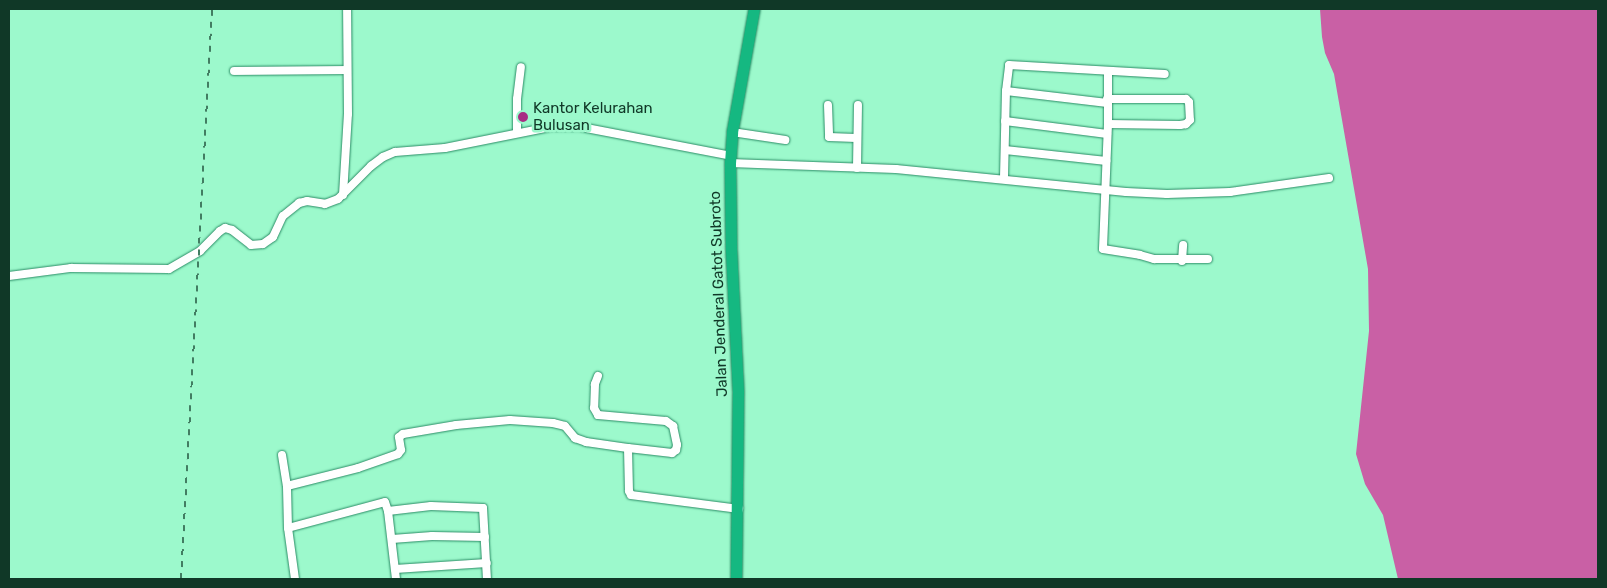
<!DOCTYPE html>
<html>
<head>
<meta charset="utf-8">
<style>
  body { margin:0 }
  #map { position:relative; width:1607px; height:588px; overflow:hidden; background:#9cf9cc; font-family:Rubik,sans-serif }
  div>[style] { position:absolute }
  .water>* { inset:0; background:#c960a5 }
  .roads { filter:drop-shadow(0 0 1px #2a8c65) drop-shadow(0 0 1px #2a8c65) }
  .minor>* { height:8px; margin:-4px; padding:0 4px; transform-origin:4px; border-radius:4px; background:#fff }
  .highway>* { height:11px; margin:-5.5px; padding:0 5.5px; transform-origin:5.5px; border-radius:5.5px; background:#15b881 }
  .rail>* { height:2px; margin-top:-1px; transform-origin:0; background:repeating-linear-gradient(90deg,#427d62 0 6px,transparent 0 12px) }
  .dots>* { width:14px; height:14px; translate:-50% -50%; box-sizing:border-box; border:2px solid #9cf9cc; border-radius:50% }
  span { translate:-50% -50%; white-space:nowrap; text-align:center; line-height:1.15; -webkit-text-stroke:5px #9cf9cc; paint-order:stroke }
  .poi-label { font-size:15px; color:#103827 }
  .left { translate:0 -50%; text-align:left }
  .street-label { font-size:15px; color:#103827 }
  .frame { position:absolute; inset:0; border:10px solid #103827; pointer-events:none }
</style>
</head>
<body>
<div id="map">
  <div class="water">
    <div style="clip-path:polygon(1320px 9px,1598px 9px,1598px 579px,1398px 579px,1383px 515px,1365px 484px,1356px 454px,1369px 331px,1368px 269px,1334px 74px,1325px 53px,1322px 37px)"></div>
  </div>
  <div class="roads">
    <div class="minor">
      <div style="left:234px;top:71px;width:112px;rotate:-0.5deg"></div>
      <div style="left:1108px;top:72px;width:52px;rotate:90deg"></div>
      <div style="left:1108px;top:124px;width:125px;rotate:92.3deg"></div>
      <div style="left:1103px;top:249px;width:37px;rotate:9deg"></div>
      <div style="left:1140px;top:255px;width:15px;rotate:16deg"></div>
      <div style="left:1154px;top:259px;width:54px"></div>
      <div style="left:1006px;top:91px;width:102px;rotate:6.8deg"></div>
      <div style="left:1107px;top:99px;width:79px"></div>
      <div style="left:1186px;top:99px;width:4px;rotate:45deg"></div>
      <div style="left:1189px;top:102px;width:18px;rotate:87deg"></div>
      <div style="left:1190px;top:120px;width:6px;rotate:135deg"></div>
      <div style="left:1186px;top:124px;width:6px;rotate:171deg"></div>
      <div style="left:1180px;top:125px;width:72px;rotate:-179.2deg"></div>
      <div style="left:828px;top:105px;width:32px;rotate:88deg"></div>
      <div style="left:829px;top:137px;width:27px;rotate:2deg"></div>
      <div style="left:1005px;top:121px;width:103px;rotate:7.3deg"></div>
      <div style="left:732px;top:132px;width:54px;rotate:8.6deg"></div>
      <div style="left:517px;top:133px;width:34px;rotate:-90deg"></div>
      <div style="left:517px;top:99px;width:32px;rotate:-83deg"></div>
      <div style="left:1005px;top:150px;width:102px;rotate:6.2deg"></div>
      <div style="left:730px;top:163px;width:166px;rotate:2.1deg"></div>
      <div style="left:896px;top:169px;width:231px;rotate:5.7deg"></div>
      <div style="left:1126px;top:192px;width:41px;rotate:2.8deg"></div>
      <div style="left:1167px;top:194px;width:63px;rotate:-1.8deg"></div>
      <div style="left:1230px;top:192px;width:100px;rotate:-8deg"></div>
      <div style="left:857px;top:168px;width:63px;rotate:-89.1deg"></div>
      <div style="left:1004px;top:178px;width:87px;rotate:-88.7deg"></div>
      <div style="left:1006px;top:91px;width:26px;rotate:-83deg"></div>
      <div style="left:1009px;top:65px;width:156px;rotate:3.3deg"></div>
      <div style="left:343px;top:195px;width:81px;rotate:-86.5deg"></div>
      <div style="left:348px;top:114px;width:105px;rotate:-90.5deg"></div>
      <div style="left:1182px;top:261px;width:16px;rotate:-86deg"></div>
      <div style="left:9px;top:276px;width:63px;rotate:-7.4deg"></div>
      <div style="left:71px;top:268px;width:98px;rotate:0.6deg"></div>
      <div style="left:169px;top:269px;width:36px;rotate:-30deg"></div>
      <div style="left:200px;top:251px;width:28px;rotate:-45deg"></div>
      <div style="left:220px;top:231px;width:6px;rotate:-31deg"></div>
      <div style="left:225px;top:228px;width:7px;rotate:16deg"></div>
      <div style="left:232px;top:230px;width:24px;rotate:38deg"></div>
      <div style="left:251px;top:245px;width:12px;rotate:-5deg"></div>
      <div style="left:263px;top:244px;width:12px;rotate:-35deg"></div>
      <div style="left:273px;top:237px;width:23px;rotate:-65deg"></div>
      <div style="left:283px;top:216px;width:21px;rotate:-39deg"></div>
      <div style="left:299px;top:203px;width:8px;rotate:-14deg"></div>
      <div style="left:307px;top:201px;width:18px;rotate:9deg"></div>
      <div style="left:325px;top:204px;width:14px;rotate:-21deg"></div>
      <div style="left:338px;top:199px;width:47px;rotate:-45deg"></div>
      <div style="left:371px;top:166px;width:15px;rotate:-37deg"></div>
      <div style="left:383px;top:157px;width:13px;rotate:-23deg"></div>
      <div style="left:395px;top:152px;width:50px;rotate:-4.6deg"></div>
      <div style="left:445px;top:148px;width:107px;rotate:-11.3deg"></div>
      <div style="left:550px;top:127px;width:31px"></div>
      <div style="left:581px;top:127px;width:153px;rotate:10.9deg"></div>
      <div style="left:598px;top:376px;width:9px;rotate:111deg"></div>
      <div style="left:595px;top:384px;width:24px;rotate:92deg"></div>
      <div style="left:594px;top:408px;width:8px;rotate:60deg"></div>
      <div style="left:598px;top:415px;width:68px;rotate:5deg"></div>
      <div style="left:666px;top:421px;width:9px;rotate:36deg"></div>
      <div style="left:673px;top:426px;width:19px;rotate:78deg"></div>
      <div style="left:677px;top:445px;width:5px;rotate:101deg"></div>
      <div style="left:676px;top:450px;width:5px;rotate:143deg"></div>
      <div style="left:672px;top:453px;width:44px;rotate:-173.5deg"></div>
      <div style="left:282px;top:455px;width:31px;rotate:81deg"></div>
      <div style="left:388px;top:511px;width:43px;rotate:-6.6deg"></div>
      <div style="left:431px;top:506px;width:52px;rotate:2.2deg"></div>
      <div style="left:483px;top:508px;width:71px;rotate:86.8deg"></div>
      <div style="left:288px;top:528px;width:100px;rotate:-15deg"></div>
      <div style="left:385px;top:502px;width:9px;rotate:72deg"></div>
      <div style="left:388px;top:511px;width:68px;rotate:83.3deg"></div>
      <div style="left:392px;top:539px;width:40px;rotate:-4.3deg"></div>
      <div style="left:432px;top:536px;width:53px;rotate:1.1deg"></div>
      <div style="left:395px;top:569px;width:92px;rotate:-3.7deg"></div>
      <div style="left:295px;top:579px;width:51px;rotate:-97.8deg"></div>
      <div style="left:288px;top:528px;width:42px;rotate:-91.4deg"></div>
      <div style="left:287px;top:486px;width:73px;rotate:-14.2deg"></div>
      <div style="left:358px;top:468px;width:42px;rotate:-19.3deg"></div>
      <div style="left:398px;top:454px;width:5px;rotate:-53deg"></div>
      <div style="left:401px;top:450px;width:13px;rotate:-99deg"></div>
      <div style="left:399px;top:437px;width:5px;rotate:-37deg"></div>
      <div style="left:403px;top:434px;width:54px;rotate:-9.6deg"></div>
      <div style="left:456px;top:425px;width:54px;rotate:-5.3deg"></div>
      <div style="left:510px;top:420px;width:43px;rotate:4deg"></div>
      <div style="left:553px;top:423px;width:12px;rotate:14deg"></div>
      <div style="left:565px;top:426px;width:16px;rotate:50deg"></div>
      <div style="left:575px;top:438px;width:12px;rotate:20deg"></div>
      <div style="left:586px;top:442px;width:42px;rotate:8.1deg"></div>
      <div style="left:628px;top:448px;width:43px;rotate:88.7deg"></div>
      <div style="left:629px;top:491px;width:4px;rotate:63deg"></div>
      <div style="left:631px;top:495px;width:109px;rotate:7.4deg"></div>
    </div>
    <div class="highway">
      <div style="left:736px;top:579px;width:187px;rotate:-89.4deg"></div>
      <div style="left:738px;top:392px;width:143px;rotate:-92.8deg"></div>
      <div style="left:731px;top:249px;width:86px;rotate:-90.7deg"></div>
      <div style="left:730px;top:163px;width:31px;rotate:-86deg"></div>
      <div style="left:732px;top:132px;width:125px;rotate:-79.9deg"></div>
    </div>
  </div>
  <div class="rail">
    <div style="left:181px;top:579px;width:571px;rotate:-86.89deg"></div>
  </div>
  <div class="dots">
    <div style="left:523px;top:117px;background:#a72e83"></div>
  </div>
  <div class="poi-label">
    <span class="left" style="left:533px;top:117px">Kantor Kelurahan<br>Bulusan</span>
  </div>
  <div class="street-label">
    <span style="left:719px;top:294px;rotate:-92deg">Jalan Jenderal Gatot Subroto</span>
  </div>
  <div class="frame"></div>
</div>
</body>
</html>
